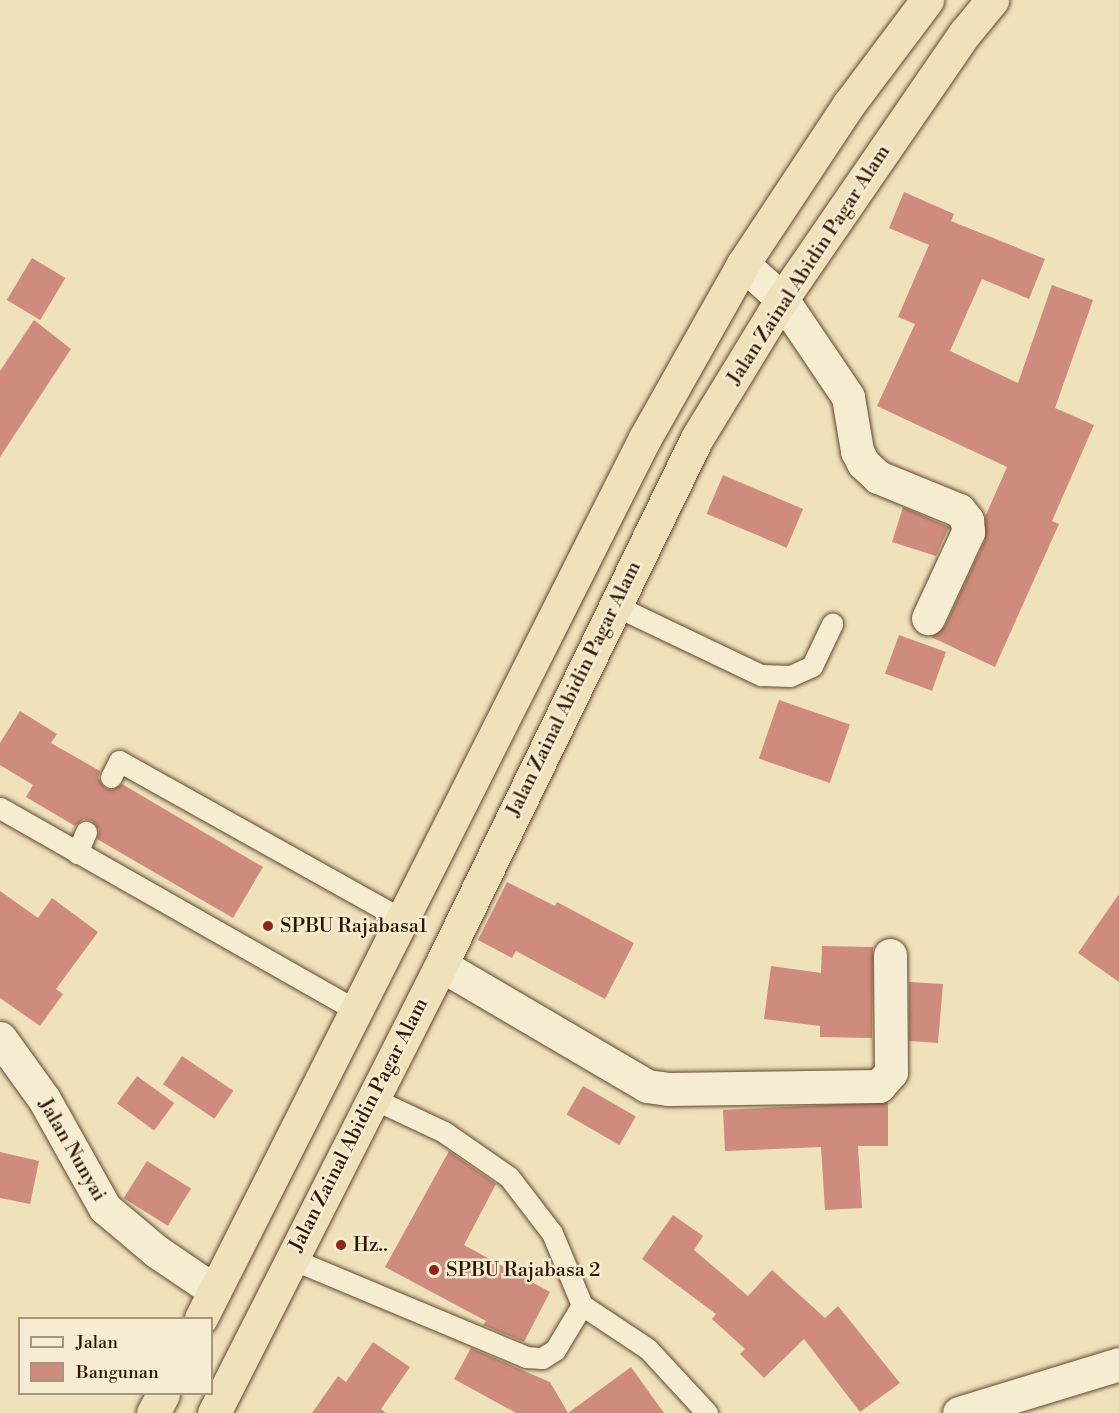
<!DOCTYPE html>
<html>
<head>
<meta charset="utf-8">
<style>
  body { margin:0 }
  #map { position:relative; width:1119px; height:1413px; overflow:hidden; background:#efe1ba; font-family:"Libre Bodoni",serif }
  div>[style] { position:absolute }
  .building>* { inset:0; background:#cf8c7e; transform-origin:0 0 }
  .roads { filter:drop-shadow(0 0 2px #604830) drop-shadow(0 0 2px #604830) }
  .lane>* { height:21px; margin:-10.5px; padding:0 10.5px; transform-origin:10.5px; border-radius:10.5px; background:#f5ecd2 }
  .street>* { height:33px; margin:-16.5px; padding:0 16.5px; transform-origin:16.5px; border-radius:16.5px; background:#f5ecd2 }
  .secondary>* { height:33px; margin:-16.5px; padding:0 16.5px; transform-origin:16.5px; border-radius:16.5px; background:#f5ecd2 }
  .highway>* { height:33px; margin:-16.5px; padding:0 16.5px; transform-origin:16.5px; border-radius:16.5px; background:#efe1ba }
  .dots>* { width:16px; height:16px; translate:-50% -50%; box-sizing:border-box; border:3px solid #f5ecd2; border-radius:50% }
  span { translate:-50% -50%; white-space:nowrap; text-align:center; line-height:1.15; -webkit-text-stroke:5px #f5ecd2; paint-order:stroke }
  .street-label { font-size:20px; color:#301502 }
  .poi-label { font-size:20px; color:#301502 }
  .left { translate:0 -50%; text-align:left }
  .legend { position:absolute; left:18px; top:1317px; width:195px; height:78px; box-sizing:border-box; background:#f5ecd2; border:2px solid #a6967f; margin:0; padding:8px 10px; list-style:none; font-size:18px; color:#301502 }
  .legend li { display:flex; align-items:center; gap:12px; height:30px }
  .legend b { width:30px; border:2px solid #a6967f }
</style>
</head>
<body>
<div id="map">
  <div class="building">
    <div style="clip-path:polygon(904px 192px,954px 214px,951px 221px,1045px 259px,1029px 299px,982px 279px,950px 351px,1018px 383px,1052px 285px,1093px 300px,1055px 408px,1094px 425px,1052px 521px,1059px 524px,995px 667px,931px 637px,945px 626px,985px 540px,985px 517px,1007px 467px,877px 406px,915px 324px,898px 317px,929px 245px,889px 228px)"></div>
    <div style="left:32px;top:258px;width:39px;height:49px;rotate:31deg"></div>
    <div style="clip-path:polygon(34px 320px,71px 349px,0 457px,0 371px)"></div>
    <div style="left:723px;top:475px;width:87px;height:42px;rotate:23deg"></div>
    <div style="clip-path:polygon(903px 507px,949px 527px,936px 556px,892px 542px)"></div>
    <div style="left:899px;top:635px;width:50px;height:41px;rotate:20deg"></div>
    <div style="left:779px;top:700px;width:75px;height:62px;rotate:19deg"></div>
    <div style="clip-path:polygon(20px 711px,57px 734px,51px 743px,100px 771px,98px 778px,105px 788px,112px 790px,122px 784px,263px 867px,233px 918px,97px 839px,99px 830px,92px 821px,84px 819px,75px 826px,26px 797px,33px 785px,0 765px,0 743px)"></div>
    <div style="clip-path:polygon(507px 882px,555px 906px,557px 902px,634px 943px,605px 999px,516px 951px,512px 958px,478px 940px)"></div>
    <div style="clip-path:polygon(0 891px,38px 918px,52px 898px,98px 932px,56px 989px,63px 994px,40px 1026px,0 998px)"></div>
    <div style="clip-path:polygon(1119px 894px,1119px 982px,1078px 953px)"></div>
    <div style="clip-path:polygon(822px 946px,873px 947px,872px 1038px,820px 1037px,820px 1026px,764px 1019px,771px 966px,821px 973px)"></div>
    <div style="clip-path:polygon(909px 982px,943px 984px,938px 1043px,909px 1041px)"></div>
    <div style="left:182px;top:1056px;width:62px;height:34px;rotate:34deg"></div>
    <div style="left:137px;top:1076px;width:46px;height:34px;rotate:36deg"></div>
    <div style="left:583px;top:1086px;width:61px;height:33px;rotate:30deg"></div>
    <div style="clip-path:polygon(888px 1102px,888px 1146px,858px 1146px,862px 1208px,825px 1210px,821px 1147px,725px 1151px,723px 1110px)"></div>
    <div style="clip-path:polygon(449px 1151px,496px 1184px,464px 1245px,550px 1292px,524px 1342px,483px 1325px,486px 1321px,385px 1267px)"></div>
    <div style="clip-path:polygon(0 1152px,39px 1161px,30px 1204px,0 1198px)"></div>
    <div style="left:147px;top:1161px;width:52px;height:44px;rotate:32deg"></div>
    <div style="clip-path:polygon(673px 1215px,703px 1236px,694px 1250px,748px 1296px,772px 1270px,825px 1318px,838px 1306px,900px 1383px,860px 1412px,804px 1339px,764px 1378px,740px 1354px,745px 1349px,712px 1319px,716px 1314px,642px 1259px)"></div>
    <div style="clip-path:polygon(373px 1342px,410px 1367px,381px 1409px,386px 1413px,312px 1413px,338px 1376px,346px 1382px)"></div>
    <div style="clip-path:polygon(471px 1348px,550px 1382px,568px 1413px,631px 1367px,664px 1413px,516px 1413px,454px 1379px)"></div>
  </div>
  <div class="roads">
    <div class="lane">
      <div style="left:614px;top:605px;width:163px;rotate:25.5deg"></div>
      <div style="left:761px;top:675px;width:29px;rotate:2deg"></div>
      <div style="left:790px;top:676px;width:24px;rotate:-24deg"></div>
      <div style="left:812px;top:666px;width:47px;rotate:-64.5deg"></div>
      <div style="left:111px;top:777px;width:18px;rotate:-63deg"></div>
      <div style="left:119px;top:761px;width:326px;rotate:29.2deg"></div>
      <div style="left:0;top:808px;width:412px;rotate:29.6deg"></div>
      <div style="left:77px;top:853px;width:23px;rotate:-67deg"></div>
      <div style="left:374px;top:1099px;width:77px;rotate:25.2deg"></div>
      <div style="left:444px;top:1132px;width:79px;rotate:34.7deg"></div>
      <div style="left:509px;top:1177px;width:71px;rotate:52.5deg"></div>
      <div style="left:552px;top:1233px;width:78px;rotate:67.4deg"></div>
      <div style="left:582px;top:1305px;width:79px;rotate:33.7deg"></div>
      <div style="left:648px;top:1349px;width:87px;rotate:47.3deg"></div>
      <div style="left:292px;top:1259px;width:254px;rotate:22.7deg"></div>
      <div style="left:526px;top:1357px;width:16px;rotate:4deg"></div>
      <div style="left:542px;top:1358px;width:15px;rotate:-32deg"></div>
      <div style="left:555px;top:1350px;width:52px;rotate:-59deg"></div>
    </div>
    <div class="street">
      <div style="left:743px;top:264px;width:52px;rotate:41.9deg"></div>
      <div style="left:782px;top:299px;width:118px;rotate:56deg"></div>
      <div style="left:848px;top:397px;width:55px;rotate:80.5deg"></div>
      <div style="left:857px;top:451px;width:13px;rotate:63deg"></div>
      <div style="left:863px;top:463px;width:21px;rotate:43deg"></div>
      <div style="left:878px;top:477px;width:87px;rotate:22.2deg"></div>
      <div style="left:959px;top:510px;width:13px;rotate:51deg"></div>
      <div style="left:967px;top:520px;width:12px;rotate:85deg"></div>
      <div style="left:968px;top:532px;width:95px;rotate:114.9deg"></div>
      <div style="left:441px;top:965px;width:239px;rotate:30.4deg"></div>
      <div style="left:647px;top:1086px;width:21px;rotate:8deg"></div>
      <div style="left:668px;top:1089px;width:211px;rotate:-0.8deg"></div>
      <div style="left:879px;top:1086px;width:18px;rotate:-49deg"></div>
      <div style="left:891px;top:1072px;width:117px;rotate:-90.5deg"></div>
      <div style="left:0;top:1038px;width:75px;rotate:54.2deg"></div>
      <div style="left:44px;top:1099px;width:125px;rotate:60.8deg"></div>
      <div style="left:105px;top:1208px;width:67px;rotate:40.1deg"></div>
      <div style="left:156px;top:1251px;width:71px;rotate:34.1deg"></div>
    </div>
    <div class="secondary">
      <div style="left:959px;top:1413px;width:167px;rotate:-17deg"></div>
    </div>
    <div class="highway">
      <div style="left:201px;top:1318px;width:986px;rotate:-63.23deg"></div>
      <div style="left:645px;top:438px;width:200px;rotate:-60.6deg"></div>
      <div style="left:743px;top:264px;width:192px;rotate:-56.5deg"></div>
      <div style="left:849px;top:104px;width:130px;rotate:-53.1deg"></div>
      <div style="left:153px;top:1413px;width:21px;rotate:-62deg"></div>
      <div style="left:214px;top:1413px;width:502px;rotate:-63.13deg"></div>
      <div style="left:441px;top:965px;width:586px;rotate:-64.09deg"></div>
      <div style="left:697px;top:438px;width:163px;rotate:-58.6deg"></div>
      <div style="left:782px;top:299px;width:323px;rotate:-55.5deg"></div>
      <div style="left:965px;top:33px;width:43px;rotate:-50.7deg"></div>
    </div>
  </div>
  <div class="dots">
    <div style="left:268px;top:926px;background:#8f2418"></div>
    <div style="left:341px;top:1245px;background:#8f2418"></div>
    <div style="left:434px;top:1270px;background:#8f2418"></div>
  </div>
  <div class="street-label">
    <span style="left:809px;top:265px;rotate:-57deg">Jalan Zainal Abidin Pagar Alam</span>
    <span style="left:574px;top:689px;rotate:-64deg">Jalan Zainal Abidin Pagar Alam</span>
    <span style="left:359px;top:1125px;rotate:-63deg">Jalan Zainal Abidin Pagar Alam</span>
    <span style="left:72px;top:1150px;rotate:60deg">Jalan Nunyai</span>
  </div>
  <div class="poi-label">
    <span class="left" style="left:280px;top:926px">SPBU Rajabasa1</span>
    <span class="left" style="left:353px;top:1245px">Hz..</span>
    <span class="left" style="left:446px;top:1270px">SPBU Rajabasa 2</span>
  </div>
  <ul class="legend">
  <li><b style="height:8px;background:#f5ecd2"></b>Jalan</li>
  <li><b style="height:16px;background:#cf8c7e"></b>Bangunan</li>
  </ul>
</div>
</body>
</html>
